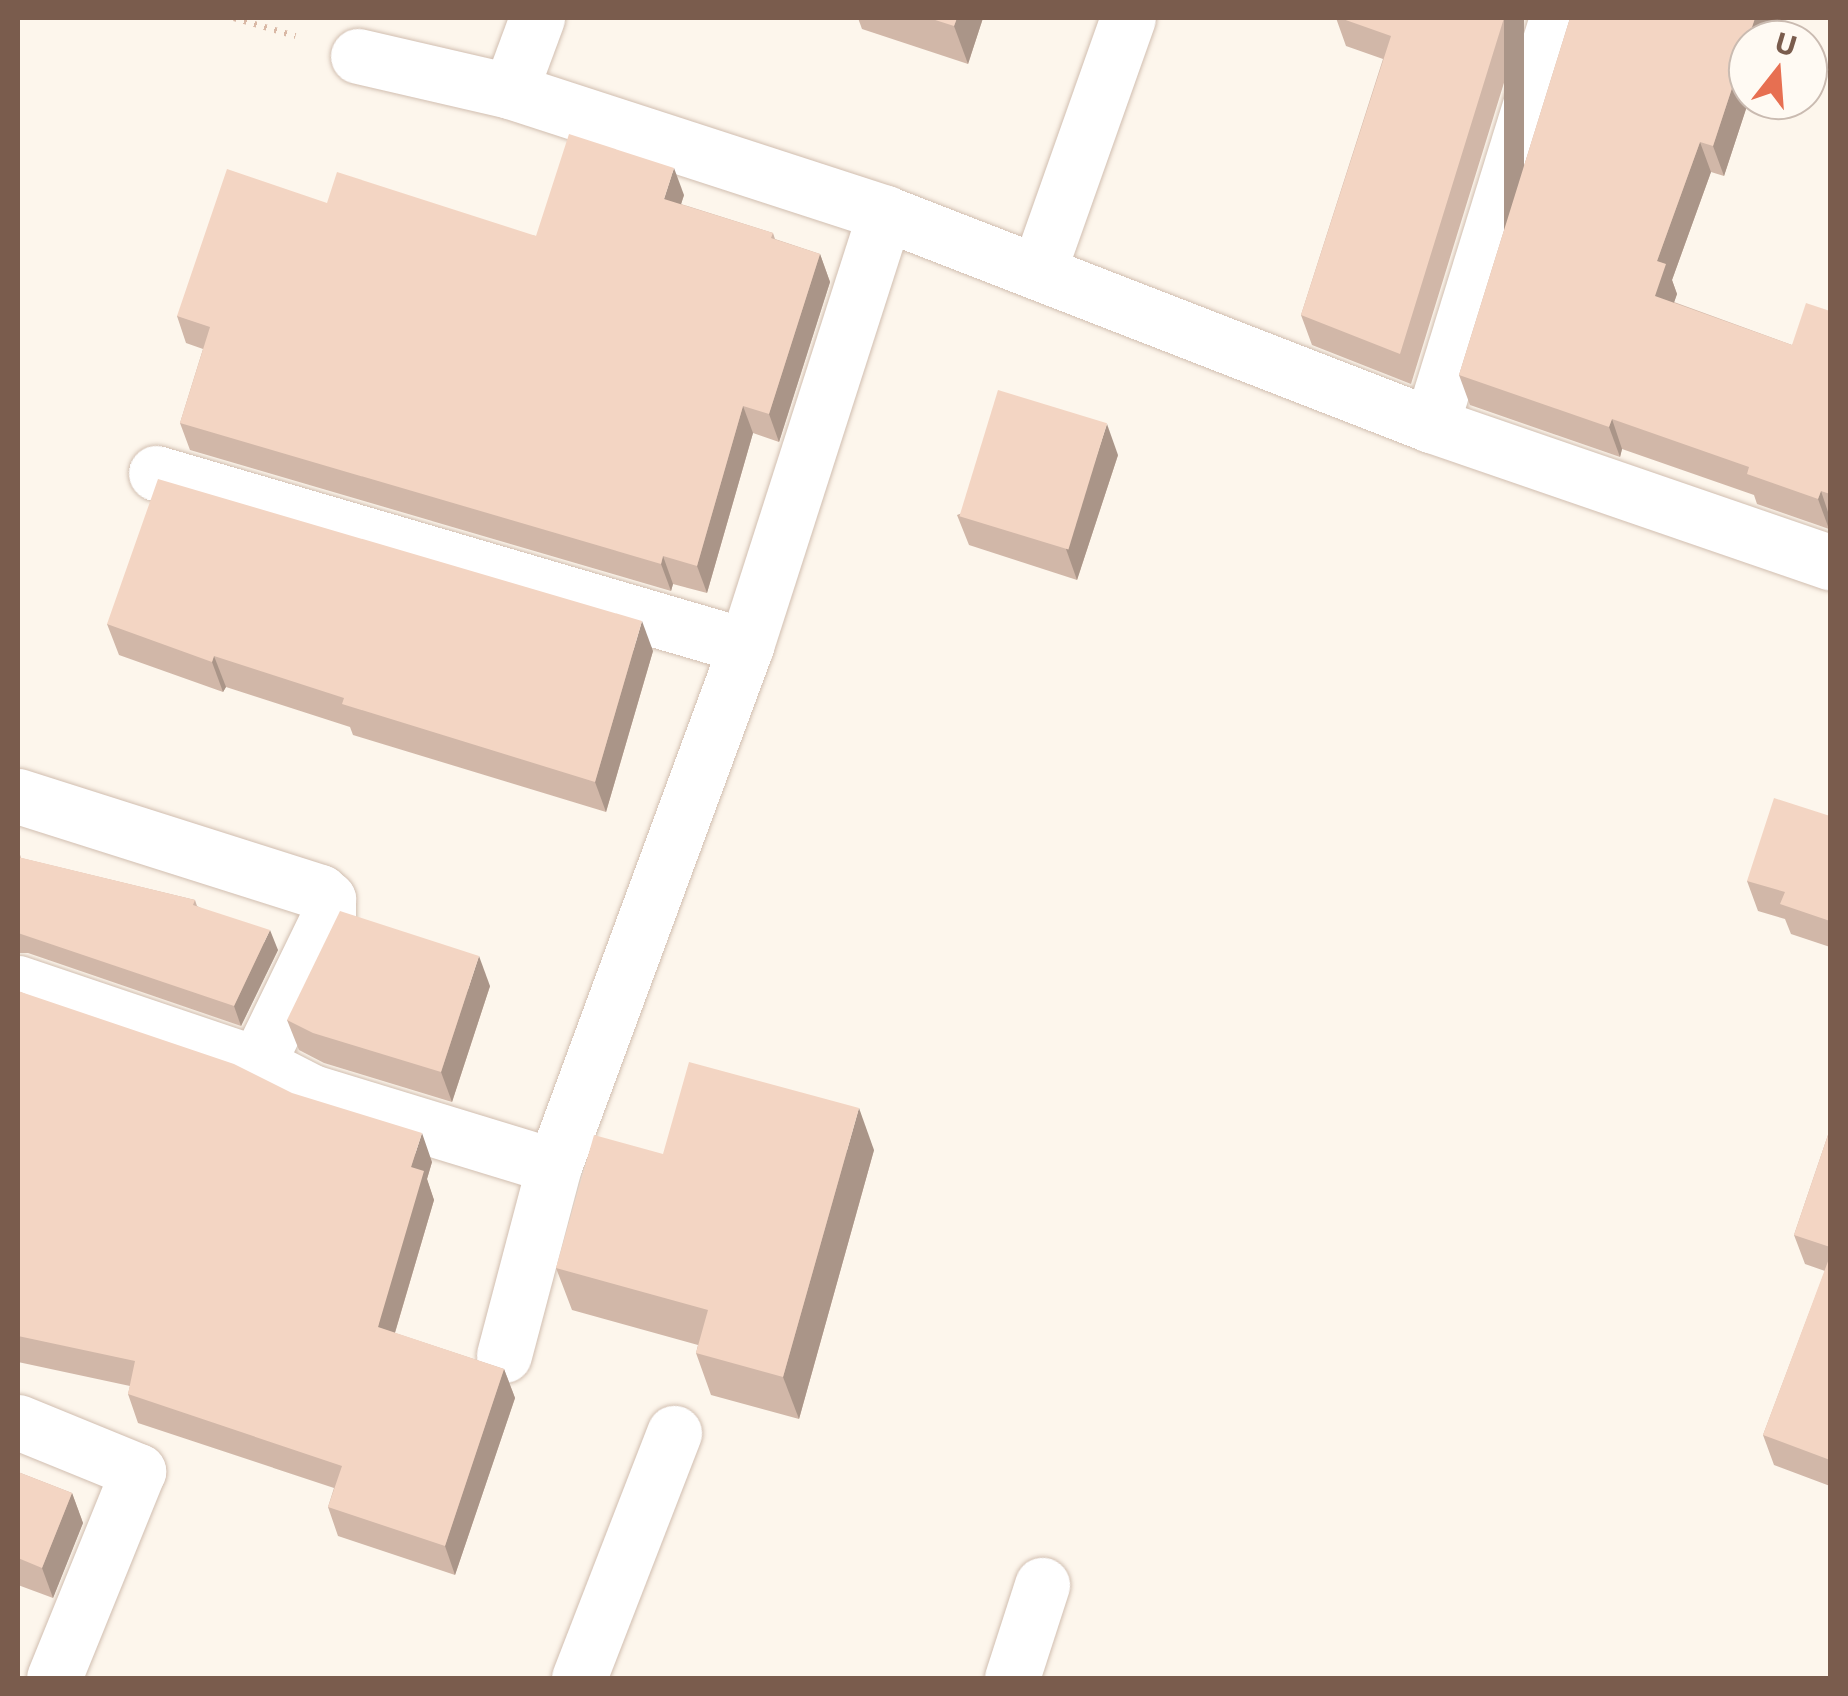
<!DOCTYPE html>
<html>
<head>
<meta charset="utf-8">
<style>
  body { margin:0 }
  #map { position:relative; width:1848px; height:1696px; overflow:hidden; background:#fdf6ec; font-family:Commissioner,sans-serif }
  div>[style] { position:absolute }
  .path>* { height:6px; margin-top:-3px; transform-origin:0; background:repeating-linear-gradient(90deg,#d9b8a5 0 2.5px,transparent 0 10.5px) }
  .roads { filter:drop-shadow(0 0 2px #d1beb0) drop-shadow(0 0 2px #d1beb0) }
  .minor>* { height:55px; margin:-27.5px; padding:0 27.5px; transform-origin:27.5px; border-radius:27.5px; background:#fff }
  .wall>* { inset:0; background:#d1b7a8 }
  .shaded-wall>* { inset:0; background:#aa9588; transform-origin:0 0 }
  .building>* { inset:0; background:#f3d5c3; transform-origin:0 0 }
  span { translate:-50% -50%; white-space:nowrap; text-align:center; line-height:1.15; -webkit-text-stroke:10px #fffaf3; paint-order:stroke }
  .frame { position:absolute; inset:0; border:20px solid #7a5c4d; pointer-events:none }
  .north { position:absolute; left:1728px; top:20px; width:100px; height:100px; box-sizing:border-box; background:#fffaf3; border:2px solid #cabbb1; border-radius:50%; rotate:17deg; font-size:28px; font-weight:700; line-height:40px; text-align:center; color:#7a5c4d }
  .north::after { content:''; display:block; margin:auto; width:35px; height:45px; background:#e76f51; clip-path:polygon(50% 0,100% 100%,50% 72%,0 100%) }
</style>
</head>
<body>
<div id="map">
  <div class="path">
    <div style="left:234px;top:18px;width:64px;rotate:16.4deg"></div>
  </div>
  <div class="roads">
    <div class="minor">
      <div style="left:358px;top:56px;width:156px;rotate:13deg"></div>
      <div style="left:510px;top:91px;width:394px;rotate:18deg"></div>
      <div style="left:885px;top:213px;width:586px;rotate:21.22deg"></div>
      <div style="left:1431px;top:425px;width:422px;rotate:19deg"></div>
      <div style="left:510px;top:91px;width:78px;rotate:-69.7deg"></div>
      <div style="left:1038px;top:272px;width:269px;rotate:-70.5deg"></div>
      <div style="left:1431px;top:425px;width:426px;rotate:-72.8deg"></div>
      <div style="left:156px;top:473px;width:615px;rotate:16.34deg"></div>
      <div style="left:18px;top:796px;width:317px;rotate:17.6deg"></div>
      <div style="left:320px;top:892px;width:11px;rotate:41deg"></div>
      <div style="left:328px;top:899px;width:19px;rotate:90deg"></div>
      <div style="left:328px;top:918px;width:162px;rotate:115.9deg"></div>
      <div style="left:18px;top:983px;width:252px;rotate:18.7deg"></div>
      <div style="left:257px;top:1064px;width:62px;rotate:27deg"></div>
      <div style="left:312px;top:1092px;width:253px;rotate:17deg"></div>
      <div style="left:554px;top:1166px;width:554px;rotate:-69.73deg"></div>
      <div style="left:746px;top:646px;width:455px;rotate:-72.2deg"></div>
      <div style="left:504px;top:1355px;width:196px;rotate:-75.2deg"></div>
      <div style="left:18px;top:1422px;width:130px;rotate:22.2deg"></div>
      <div style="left:138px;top:1471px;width:223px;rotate:112.1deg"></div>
      <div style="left:579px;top:1678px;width:263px;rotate:-68.8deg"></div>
      <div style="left:1012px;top:1678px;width:98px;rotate:-72.1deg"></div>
    </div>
  </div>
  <div class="wall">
    <div style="clip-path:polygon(858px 18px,983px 18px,968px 64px,862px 29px)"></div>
    <div style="clip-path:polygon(1336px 18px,1524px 18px,1411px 384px,1312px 345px,1301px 315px,1383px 59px,1346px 46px)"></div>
    <div style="clip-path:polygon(1570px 18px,1781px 18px,1779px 21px,1775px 20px,1724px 176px,1711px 172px,1672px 280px,1677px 294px,1674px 302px,1792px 345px,1830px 311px,1829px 529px,1757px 504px,1754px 495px,1622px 449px,1620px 457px,1470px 405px,1459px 375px)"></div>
    <div style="clip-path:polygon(684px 195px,681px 204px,773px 233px,775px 239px,820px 254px,830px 282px,779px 442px,753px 433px,707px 593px,673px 584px,671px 591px,190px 450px,180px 423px,203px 349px,186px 343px,177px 316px,327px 203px,536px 236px)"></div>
    <div style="clip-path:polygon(1118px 455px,1077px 580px,969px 545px,957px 515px)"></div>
    <div style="clip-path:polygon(107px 624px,653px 651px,606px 812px,353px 735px,350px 727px,226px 687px,223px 692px,119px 655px)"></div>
    <div style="clip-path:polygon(1830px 816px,1830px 947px,1791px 934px,1785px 919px,1758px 911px,1747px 881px)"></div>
    <div style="clip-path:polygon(18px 848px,21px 858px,195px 900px,197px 906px,278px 950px,241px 1026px,28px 953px,18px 953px)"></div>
    <div style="clip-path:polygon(490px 986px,452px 1102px,324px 1063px,299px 1050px,287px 1020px)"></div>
    <div style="clip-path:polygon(18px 991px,432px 1162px,427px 1179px,434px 1200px,395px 1333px,504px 1369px,515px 1398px,455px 1575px,338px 1536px,328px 1507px,334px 1488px,138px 1423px,128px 1394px,130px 1386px,18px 1362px)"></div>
    <div style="clip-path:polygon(1830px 1129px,1830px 1486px,1774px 1465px,1763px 1435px,1825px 1271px,1805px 1264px,1794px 1235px)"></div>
    <div style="clip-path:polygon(874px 1150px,799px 1419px,711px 1395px,696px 1353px,698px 1345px,572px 1310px,556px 1268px,663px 1154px)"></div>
    <div style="clip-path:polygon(18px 1472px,72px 1493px,83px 1523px,53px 1598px,18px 1585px)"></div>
  </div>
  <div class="shaded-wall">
    <div style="clip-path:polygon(957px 18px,983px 18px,968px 64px,954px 26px)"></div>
    <div style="left:1504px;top:18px;width:20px;height:352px"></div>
    <div style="clip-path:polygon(1755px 18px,1774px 18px,1775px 20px,1769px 40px,1748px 40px,1749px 100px,1724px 176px,1713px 146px)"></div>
    <div style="clip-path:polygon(1700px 142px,1711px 172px,1672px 280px,1677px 294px,1666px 326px,1655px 296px,1657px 261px)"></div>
    <div style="clip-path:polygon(674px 168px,684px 195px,674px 226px,664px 199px)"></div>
    <div style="clip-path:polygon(820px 254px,830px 282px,779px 442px,769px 414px)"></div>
    <div style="clip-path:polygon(743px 406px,753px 433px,707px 593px,697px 566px)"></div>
    <div style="clip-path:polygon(1612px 419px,1622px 449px,1620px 457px,1609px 427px)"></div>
    <div style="clip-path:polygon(1107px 424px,1118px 455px,1077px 580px,1066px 549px)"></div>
    <div style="clip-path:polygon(1821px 491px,1830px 518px,1829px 529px,1818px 499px)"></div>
    <div style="clip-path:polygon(663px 556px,673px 584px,671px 591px,661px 564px)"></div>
    <div style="clip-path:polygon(642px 621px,653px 651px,606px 812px,595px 782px)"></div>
    <div style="clip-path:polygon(214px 656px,226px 687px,223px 692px,212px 662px)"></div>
    <div style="clip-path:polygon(270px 930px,278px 950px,241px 1026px,234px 1006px)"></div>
    <div style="clip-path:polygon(479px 956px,490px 986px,452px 1102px,441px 1072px)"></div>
    <div style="clip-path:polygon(859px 1108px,874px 1150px,799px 1419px,783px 1377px)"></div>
    <div style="clip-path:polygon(422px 1133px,432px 1162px,427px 1179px,434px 1200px,388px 1356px,378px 1327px,411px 1167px)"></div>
    <div style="clip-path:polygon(504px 1369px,515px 1398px,455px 1575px,445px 1546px)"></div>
    <div style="clip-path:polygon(72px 1493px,83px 1523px,53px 1598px,42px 1568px)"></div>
  </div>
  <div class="building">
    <div style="clip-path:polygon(929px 18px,957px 18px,954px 26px)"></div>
    <div style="clip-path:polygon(1340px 18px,1504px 18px,1400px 354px,1301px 315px,1391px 36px)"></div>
    <div style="clip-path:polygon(1570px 18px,1755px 18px,1713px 146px,1700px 142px,1657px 261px,1666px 264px,1655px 296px,1792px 345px,1806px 303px,1830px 311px,1830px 494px,1821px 491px,1818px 499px,1747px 474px,1749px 467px,1612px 419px,1609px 427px,1459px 375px)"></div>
    <div style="clip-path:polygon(569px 134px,674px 168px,664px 199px,773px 233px,771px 238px,820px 254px,769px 414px,743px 406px,697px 566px,663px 556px,661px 564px,180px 423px,210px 327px,177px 316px,227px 169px,327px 203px,337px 172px,536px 236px)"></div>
    <div style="left:998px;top:390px;width:114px;height:132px;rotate:17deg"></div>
    <div style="clip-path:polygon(158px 479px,642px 621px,595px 782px,342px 704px,344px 698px,214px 656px,212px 662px,107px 624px)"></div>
    <div style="clip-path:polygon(1774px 798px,1830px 816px,1830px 921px,1780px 904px,1785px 892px,1747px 881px)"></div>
    <div style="clip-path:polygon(18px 857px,195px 900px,193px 905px,270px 930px,234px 1006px,18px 933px)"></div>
    <div style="clip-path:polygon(340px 911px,479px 956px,441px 1072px,313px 1033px,287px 1020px)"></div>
    <div style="clip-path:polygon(18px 991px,234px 1064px,292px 1093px,422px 1133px,411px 1167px,424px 1171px,378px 1327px,504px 1369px,445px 1546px,328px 1507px,342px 1466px,128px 1394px,135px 1361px,18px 1336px)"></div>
    <div style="clip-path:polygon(689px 1062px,859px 1108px,783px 1377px,696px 1353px,708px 1310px,556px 1268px,594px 1135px,663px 1154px)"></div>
    <div style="clip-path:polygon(1830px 1129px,1830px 1247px,1794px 1235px)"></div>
    <div style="clip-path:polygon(1830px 1256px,1830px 1460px,1763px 1435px)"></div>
    <div style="clip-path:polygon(18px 1472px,72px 1493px,42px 1568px,18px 1558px)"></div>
  </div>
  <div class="frame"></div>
  <div class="north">U</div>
</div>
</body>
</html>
